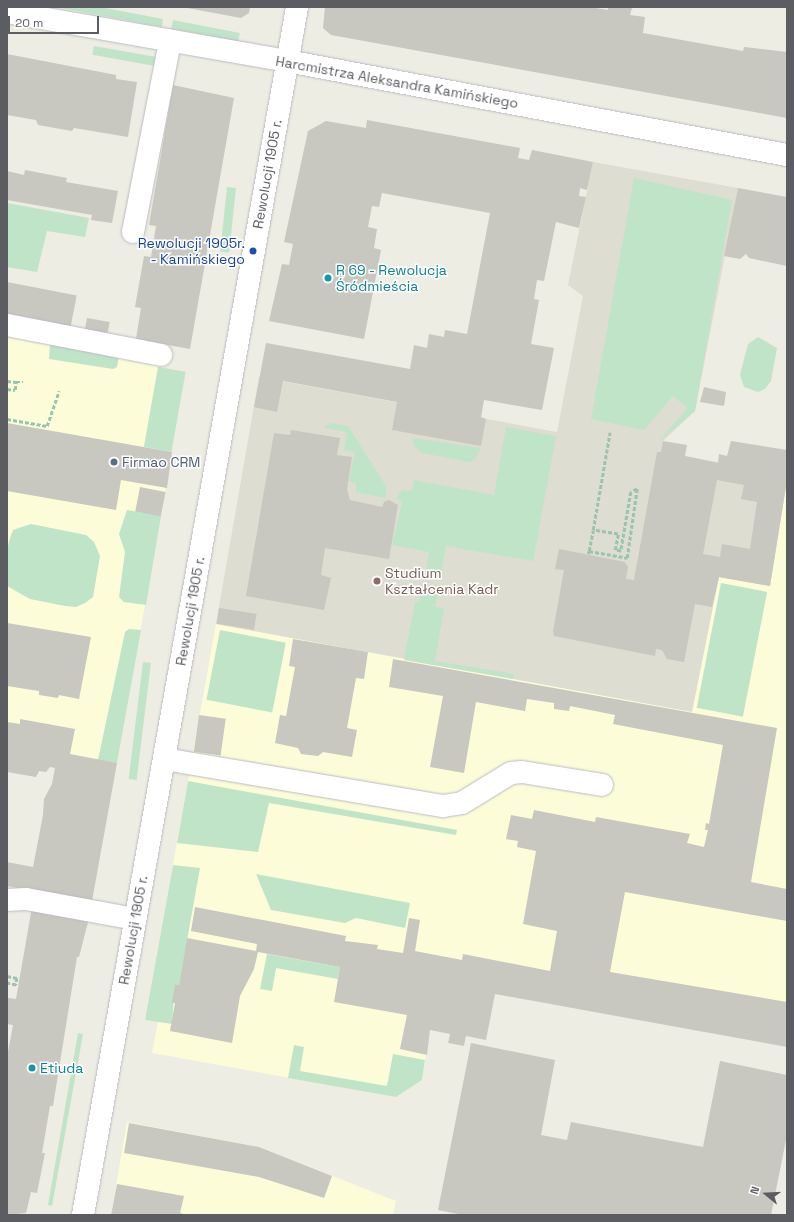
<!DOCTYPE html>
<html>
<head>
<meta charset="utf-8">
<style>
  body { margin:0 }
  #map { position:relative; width:794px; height:1222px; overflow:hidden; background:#edede3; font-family:"Space Grotesk",sans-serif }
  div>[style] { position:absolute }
  .commercial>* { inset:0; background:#fcfcd9 }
  .education>* { inset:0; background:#ddddd1 }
  .green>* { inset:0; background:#c0e4c8; transform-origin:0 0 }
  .building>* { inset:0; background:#c8c7c0; transform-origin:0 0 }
  .path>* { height:2.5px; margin-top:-1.25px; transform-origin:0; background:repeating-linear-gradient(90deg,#9ac4af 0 4px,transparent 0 6px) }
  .roads { filter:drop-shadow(0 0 1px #babbc1) drop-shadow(0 0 1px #babbc1) }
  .minor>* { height:22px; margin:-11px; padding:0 11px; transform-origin:11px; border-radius:11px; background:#fff }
  .dots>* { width:11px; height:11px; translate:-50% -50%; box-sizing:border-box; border:2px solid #fff; border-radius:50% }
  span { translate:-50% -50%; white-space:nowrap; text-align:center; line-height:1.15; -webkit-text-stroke:3px #fff; paint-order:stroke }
  .street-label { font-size:14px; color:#5b5d63 }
  .transit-label { font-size:14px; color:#164399 }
  .right { translate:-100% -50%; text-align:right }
  .culture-label { font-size:14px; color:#0d838f }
  .left { translate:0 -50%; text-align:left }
  .service-label { font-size:14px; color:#4e5e75 }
  .education-label { font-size:14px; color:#785e54 }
  .frame { position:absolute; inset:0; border:8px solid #5b5d63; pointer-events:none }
  .north { position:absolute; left:746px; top:1174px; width:40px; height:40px; -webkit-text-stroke:3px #fff; paint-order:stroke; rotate:288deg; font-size:11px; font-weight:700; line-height:16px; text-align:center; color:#5b5d63 }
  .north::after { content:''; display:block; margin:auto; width:14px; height:18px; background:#5b5d63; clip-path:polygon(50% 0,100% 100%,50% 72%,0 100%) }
  .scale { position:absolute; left:8px; top:16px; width:91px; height:18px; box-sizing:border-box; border:2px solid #5b5d63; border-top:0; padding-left:5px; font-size:12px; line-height:14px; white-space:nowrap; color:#5b5d63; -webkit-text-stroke:3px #fff; paint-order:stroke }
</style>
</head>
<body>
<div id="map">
  <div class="commercial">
    <div style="clip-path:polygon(7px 317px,163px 344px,144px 447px,172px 452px,117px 763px,7px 744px)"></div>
    <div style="clip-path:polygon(787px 480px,787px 1047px,545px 1001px,495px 994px,466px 1036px,464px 1046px,448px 1043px,450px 1034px,430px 1030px,422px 1080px,396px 1097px,152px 1053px,158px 1022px,145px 1020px,216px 624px,618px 698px,714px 596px,719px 577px,770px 586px)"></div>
    <div style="clip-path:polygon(127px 1122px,259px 1147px,396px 1201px,393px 1215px,111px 1215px)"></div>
  </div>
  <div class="education">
    <div style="clip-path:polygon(593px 162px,738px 188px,695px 411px,663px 441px,685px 456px,787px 475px,787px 480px,770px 586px,719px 577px,692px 712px,216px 624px,259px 377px,557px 432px,583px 296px,568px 285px)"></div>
  </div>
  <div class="green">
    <div style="clip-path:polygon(56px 7px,100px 7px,163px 19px,162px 27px)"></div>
    <div style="left:173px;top:20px;width:68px;height:9px;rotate:11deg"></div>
    <div style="left:94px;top:46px;width:62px;height:9px;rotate:10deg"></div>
    <div style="clip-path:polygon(634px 178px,732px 200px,695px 411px,658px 442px,688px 408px,673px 396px,644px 430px,591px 419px)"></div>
    <div style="left:227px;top:187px;width:9px;height:65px;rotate:6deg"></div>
    <div style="clip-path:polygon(7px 203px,89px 218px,85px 237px,47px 231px,37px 272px,7px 267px)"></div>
    <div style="clip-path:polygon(758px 337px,777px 348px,771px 381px,765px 389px,758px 392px,744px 387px,740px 375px,748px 344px)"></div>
    <div style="clip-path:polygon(50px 344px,119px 356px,117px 367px,113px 369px,49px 359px)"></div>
    <div style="left:158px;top:367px;width:28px;height:81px;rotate:10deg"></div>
    <div style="clip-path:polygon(330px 423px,348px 426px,386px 486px,386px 498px,356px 492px,356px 484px,349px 481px,355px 452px,344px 450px,347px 432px,324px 428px)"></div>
    <div style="clip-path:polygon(506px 427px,556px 436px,533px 561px,446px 546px,440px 578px,425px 576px,429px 552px,392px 545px,402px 503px,397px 498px,399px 494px,402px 490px,412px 491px,414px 480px,494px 495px)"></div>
    <div style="clip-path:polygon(413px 438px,481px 448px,475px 460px,469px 462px,422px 453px,414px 446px)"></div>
    <div style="clip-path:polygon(127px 510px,161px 516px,146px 605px,124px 602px,119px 597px,125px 552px,119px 534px)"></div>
    <div style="clip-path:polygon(31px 524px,86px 535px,94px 542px,100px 556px,93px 597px,85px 603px,76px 607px,65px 606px,30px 599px,7px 586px,7px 550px,10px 538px,13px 530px)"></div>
    <div style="left:721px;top:583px;width:47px;height:127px;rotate:11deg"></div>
    <div style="clip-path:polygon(422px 590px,438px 592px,435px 607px,444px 608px,435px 661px,514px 674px,513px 679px,404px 660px,415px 602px,419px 602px)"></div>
    <div style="clip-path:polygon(129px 629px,141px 630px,117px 763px,98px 760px,125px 632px)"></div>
    <div style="left:220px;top:630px;width:67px;height:71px;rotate:11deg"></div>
    <div style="left:143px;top:662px;width:8px;height:118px;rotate:7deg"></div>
    <div style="clip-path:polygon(188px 781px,457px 830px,456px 835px,269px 803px,258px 852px,177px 843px)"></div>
    <div style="clip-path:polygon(173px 865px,200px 868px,179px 985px,175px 984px,172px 1024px,145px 1020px)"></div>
    <div style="clip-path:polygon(256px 874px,410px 903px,405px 928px,356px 918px,345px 923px,271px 910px)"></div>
    <div style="clip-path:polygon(267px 954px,340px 967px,338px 979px,276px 968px,272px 991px,260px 989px)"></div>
    <div style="clip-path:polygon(78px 1033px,83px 1034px,52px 1206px,48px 1205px)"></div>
    <div style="clip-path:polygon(294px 1045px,304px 1047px,300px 1071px,387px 1086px,393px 1054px,425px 1060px,422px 1080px,396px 1097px,288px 1078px)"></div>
  </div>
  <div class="building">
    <div style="clip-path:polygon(182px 7px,250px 7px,249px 13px,241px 18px)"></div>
    <div style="clip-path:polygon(325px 7px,589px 7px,608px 10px,608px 7px,632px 8px,630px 15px,645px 17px,643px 33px,743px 51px,744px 47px,787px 52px,787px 118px,331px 35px,323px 28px)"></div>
    <div style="clip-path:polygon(7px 54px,116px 75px,116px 79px,137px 82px,128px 137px,74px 128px,72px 131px,38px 125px,36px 120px,7px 115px)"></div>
    <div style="clip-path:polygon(173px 85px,234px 98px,190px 349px,136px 339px,141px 308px,135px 307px,144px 256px,151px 257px,156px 226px,149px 225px)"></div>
    <div style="clip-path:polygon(367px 120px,520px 148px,518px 158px,529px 160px,532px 150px,593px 162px,587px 190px,580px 188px,579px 196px,586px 197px,579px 228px,556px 222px,544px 281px,537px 280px,534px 299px,539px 300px,531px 344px,554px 348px,542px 410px,484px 400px,481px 417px,486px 419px,481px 446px,392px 430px,397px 402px,283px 381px,277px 412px,254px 407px,266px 343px,410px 369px,414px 345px,427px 348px,429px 334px,444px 337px,445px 330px,467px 334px,490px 213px,382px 193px,379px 207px,372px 206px,368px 227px,377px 229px,374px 248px,381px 250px,364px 339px,269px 321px,282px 264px,289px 265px,293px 244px,284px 242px,308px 131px,326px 121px,366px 128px)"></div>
    <div style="clip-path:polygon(25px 170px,67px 178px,66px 182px,118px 191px,112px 223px,91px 220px,92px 215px,7px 200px,7px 171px,24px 175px)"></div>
    <div style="clip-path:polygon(738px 188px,787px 197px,787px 266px,749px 258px,746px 254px,740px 259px,724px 256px)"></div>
    <div style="left:7px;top:282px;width:71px;height:35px;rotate:11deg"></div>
    <div style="left:87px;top:318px;width:23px;height:12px;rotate:10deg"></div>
    <div style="clip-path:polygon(704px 387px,726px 392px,724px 406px,700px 402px)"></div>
    <div style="clip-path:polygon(7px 423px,172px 452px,167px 488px,121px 480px,116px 510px,7px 491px)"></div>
    <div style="clip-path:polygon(291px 430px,340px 438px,337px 455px,352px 457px,347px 489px,350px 500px,382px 507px,384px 502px,389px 500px,398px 505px,389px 559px,325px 548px,321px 575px,331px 578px,324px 610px,246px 596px,274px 433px,290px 435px)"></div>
    <div style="clip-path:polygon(evenodd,663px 441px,687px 445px,685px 456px,718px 463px,719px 454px,727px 456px,731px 441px,787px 450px,787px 480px,770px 586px,719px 577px,712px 607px,695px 604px,684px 662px,667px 659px,662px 650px,656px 649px,655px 656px,554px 636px,553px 631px,564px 570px,555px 569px,559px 549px,625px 562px,628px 567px,626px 579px,634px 580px,657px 452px,661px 452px,663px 441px,717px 480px,744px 485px,741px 499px,757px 502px,750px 549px,722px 544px,720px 557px,703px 554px,717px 480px)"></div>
    <div style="left:140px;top:487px;width:26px;height:25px;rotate:11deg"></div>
    <div style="left:219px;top:608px;width:38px;height:16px;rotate:9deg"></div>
    <div style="clip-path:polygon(7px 623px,91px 637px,79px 699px,59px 695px,58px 698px,39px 695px,39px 691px,7px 686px)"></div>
    <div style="clip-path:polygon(293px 639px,368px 652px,364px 679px,356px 678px,347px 728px,357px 730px,352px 757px,323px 752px,318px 756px,301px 754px,298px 748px,275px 743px,280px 715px,286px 716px,295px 667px,289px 666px)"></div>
    <div style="clip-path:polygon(393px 659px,777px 728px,751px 882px,787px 889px,787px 921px,625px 892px,610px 972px,787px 1002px,787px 1047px,495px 994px,486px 1040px,466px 1036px,464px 1046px,448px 1043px,450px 1034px,430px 1030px,427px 1055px,400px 1049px,407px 1015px,334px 1002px,340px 967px,258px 952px,254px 969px,240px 996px,232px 1043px,170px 1031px,175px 1003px,172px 1003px,175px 984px,179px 985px,187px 938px,256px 951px,257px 944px,191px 931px,195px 907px,346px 936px,345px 941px,378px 945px,377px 949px,403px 953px,409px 918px,420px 920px,415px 951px,462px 960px,463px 954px,550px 971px,557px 931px,523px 924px,536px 851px,517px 847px,518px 841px,506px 839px,511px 815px,532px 819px,534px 810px,595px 822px,596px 817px,690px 834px,687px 843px,704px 847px,708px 830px,705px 830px,706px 823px,709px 824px,723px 745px,613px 724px,615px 715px,570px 706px,569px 711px,554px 709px,554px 703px,527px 699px,525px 711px,476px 702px,464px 773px,430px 767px,443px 696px,389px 687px)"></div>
    <div style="left:199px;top:715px;width:27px;height:37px;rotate:8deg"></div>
    <div style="clip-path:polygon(20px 719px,75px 729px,70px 754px,117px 763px,92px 901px,7px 886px,7px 862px,33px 867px,43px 815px,44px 799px,52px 784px,55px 768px,50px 767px,46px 772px,39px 771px,36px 777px,7px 772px,7px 722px,20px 724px)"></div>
    <div style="clip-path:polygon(32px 907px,89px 918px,79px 957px,77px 957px,53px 1106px,50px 1106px,42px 1153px,45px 1153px,37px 1193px,31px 1192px,26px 1213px,7px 1215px,7px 1057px,13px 1025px,7px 1024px,7px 1002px,8px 998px,16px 999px)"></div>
    <div style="clip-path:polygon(471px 1043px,555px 1060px,541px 1135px,567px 1140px,571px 1122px,703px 1147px,720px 1061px,787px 1075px,787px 1135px,771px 1215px,463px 1215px,438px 1210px)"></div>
    <div style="clip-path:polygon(129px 1123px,259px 1147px,332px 1176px,324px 1198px,259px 1177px,124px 1153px)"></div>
    <div style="clip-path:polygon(117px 1184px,184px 1196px,180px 1213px,187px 1215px,111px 1215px)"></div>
  </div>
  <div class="path">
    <div style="left:7px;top:381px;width:9px;rotate:6deg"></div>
    <div style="left:7px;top:389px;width:8px;rotate:7deg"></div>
    <div style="left:15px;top:390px;width:8px;rotate:-83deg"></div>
    <div style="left:16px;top:382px;width:7px"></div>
    <div style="left:7px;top:419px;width:41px;rotate:9.9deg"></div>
    <div style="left:47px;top:426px;width:37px;rotate:-71deg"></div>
    <div style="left:589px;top:551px;width:21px;rotate:-79deg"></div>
    <div style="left:588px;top:554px;width:3px;rotate:-72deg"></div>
    <div style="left:589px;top:551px;width:39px;rotate:10deg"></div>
    <div style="left:627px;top:558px;width:70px;rotate:-81.8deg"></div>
    <div style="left:637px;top:489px;width:7px;rotate:153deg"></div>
    <div style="left:631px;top:492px;width:60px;rotate:99.6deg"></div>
    <div style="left:621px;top:551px;width:6px;rotate:-171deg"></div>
    <div style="left:615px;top:550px;width:16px;rotate:-79deg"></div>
    <div style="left:618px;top:534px;width:25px;rotate:-171deg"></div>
    <div style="left:593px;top:530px;width:99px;rotate:-80.2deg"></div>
    <div style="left:7px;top:976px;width:10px;rotate:11deg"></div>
    <div style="left:17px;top:978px;width:7px;rotate:98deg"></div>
    <div style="left:16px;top:985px;width:9px;rotate:-167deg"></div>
  </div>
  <div class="roads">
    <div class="minor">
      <div style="left:7px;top:12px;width:284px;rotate:9.9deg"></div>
      <div style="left:287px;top:61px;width:509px;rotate:10.65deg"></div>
      <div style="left:133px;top:232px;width:195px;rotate:-79deg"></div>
      <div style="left:7px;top:325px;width:157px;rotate:11deg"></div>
      <div style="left:164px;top:759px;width:283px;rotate:9.6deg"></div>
      <div style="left:443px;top:806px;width:19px;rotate:-9deg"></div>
      <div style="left:462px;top:803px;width:57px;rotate:-31.5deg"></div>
      <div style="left:511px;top:773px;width:11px;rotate:-5deg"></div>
      <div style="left:522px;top:772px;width:81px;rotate:9.2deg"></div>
      <div style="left:7px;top:900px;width:19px;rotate:-3deg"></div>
      <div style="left:26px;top:899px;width:111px;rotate:10.4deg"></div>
      <div style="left:83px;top:1215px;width:1227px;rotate:-79.95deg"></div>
    </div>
  </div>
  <div class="dots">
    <div style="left:253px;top:251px;background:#1a4fb4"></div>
    <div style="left:328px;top:278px;background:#0f9aa8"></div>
    <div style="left:114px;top:462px;background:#5c6f8a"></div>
    <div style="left:377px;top:581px;background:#8d6e63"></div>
    <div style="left:32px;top:1068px;background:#0f9aa8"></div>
  </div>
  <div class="street-label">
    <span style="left:397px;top:82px;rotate:10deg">Harcmistrza Aleksandra Kamińskiego</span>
    <span style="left:267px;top:174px;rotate:-80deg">Rewolucji 1905 r.</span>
    <span style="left:190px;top:611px;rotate:-80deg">Rewolucji 1905 r.</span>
    <span style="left:133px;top:930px;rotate:-80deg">Rewolucji 1905 r.</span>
  </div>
  <div class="transit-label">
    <span class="right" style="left:245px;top:251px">Rewolucji 1905r.<br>- Kamińskiego</span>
  </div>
  <div class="culture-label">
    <span class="left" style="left:336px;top:278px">R 69 - Rewolucja<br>Śródmieścia</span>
    <span class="left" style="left:40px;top:1068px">Etiuda</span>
  </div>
  <div class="service-label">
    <span class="left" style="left:122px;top:462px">Firmao CRM</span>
  </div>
  <div class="education-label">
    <span class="left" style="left:385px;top:581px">Studium<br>Kształcenia Kadr</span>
  </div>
  <div class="frame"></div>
  <div class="north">N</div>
  <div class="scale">20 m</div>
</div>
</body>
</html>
